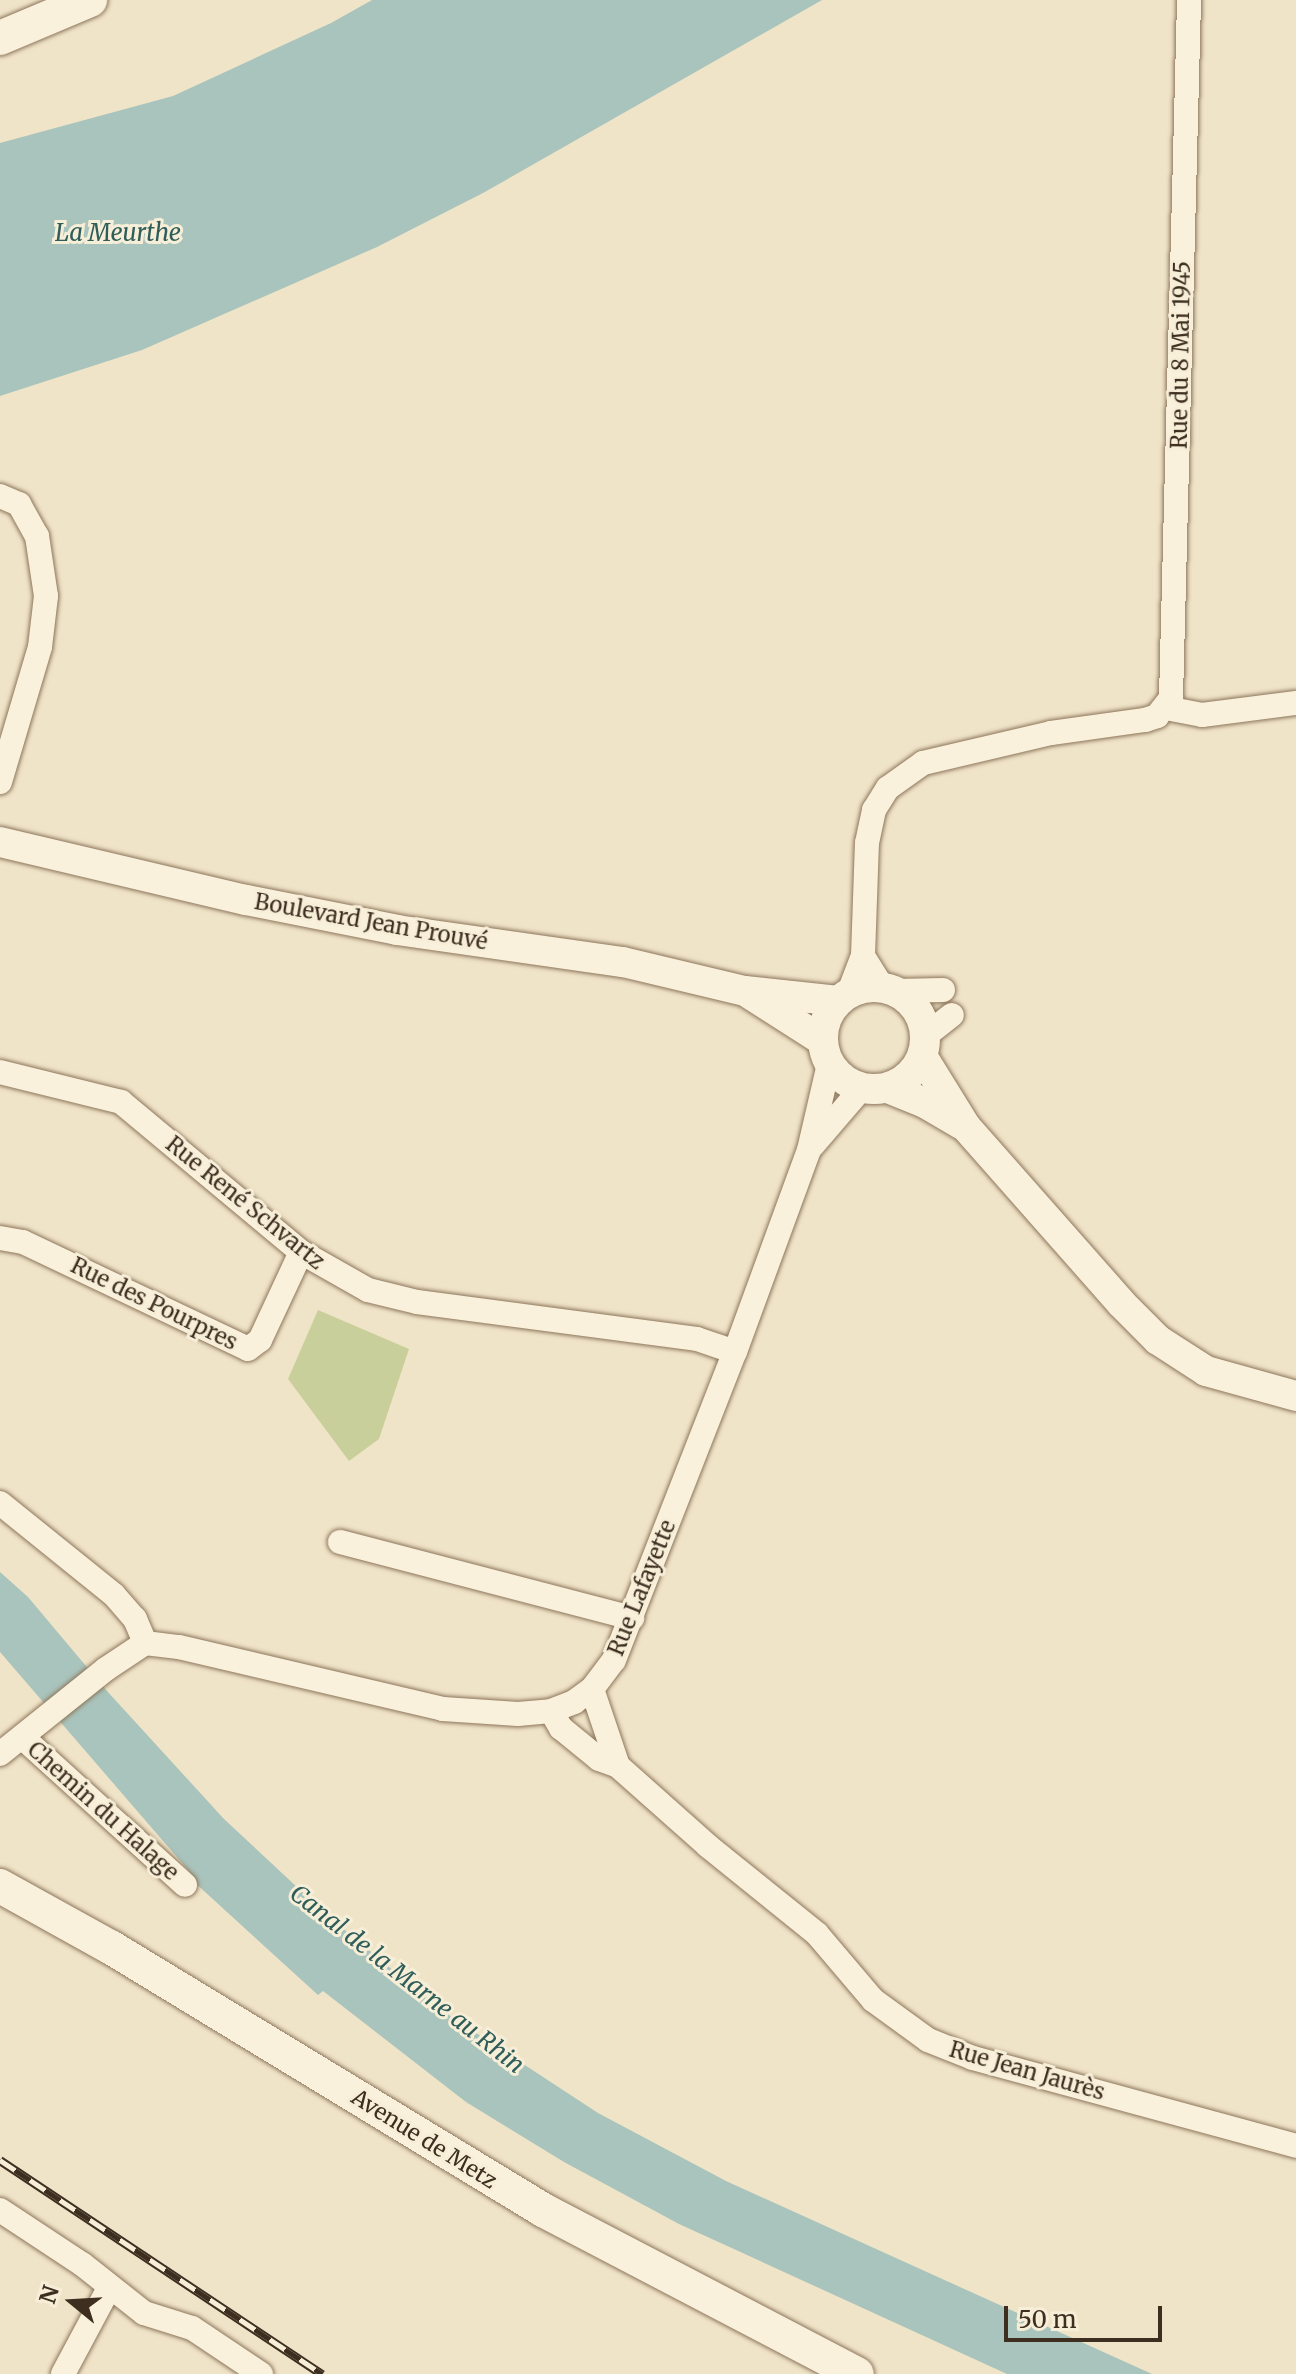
<!DOCTYPE html>
<html>
<head>
<meta charset="utf-8">
<style>
  body { margin:0 }
  #map { position:relative; width:1296px; height:2374px; overflow:hidden; background:#f0e4c8; font-family:Merriweather,serif }
  div>[style] { position:absolute }
  .green>* { inset:0; background:#c9cf9b }
  .water>* { inset:0; background:#a9c4bc }
  .roads { filter:drop-shadow(0 0 2px #8d765c) drop-shadow(0 0 2px #8d765c) }
  .minor>* { height:24px; margin:-12px; padding:0 12px; transform-origin:12px; border-radius:12px; background:#faf1dc }
  .tertiary>* { height:30px; margin:-15px; padding:0 15px; transform-origin:15px; border-radius:15px; background:#faf1dc }
  .tertiary>.ring { margin:-15px; padding:0; box-sizing:content-box; background:none; border:30px solid #faf1dc; border-radius:50% }
  .secondary>* { height:34px; margin:-17px; padding:0 17px; transform-origin:17px; border-radius:17px; background:#faf1dc }
  .rail>* { height:9px; margin-top:-4.5px; transform-origin:0; background:repeating-linear-gradient(90deg,#f7eed8 0 18px,#3d2e20 0 36px); box-sizing:border-box; border-block:2px solid #3d2e20 }
  span { translate:-50% -50%; white-space:nowrap; text-align:center; line-height:1.15; -webkit-text-stroke:6px #f7eed8; paint-order:stroke }
  .street-label { font-size:22px; color:#3d2e20 }
  .water-label { font-size:24px; color:#2f5d5a; font-style:italic }
  .north { position:absolute; left:32px; top:2262px; width:80px; height:80px; -webkit-text-stroke:6px #f7eed8; paint-order:stroke; rotate:288deg; font-size:22px; font-weight:700; line-height:32px; text-align:center; color:#3d2e20 }
  .north::after { content:''; display:block; margin:auto; width:28px; height:36px; background:#3d2e20; clip-path:polygon(50% 0,100% 100%,50% 72%,0 100%) }
  .scale { position:absolute; left:1004px; top:2306px; width:158px; height:36px; box-sizing:border-box; border:4px solid #3d2e20; border-top:0; padding-left:10px; font-size:24px; line-height:28px; white-space:nowrap; color:#3d2e20; -webkit-text-stroke:6px #f7eed8; paint-order:stroke }
</style>
</head>
<body>
<div id="map">
  <div class="green">
    <div style="clip-path:polygon(318px 1310px,409px 1349px,379px 1439px,349px 1461px,288px 1379px)"></div>
  </div>
  <div class="water">
    <div style="clip-path:polygon(372px 0,822px 0,483px 193px,377px 247px,142px 350px,0 396px,0 143px,173px 96px,331px 23px)"></div>
    <div style="clip-path:polygon(0 1572px,28px 1597px,107px 1691px,224px 1819px,328px 1916px,438px 2008px,598px 2113px,726px 2181px,1152px 2374px,1007px 2374px,679px 2224px,564px 2162px,466px 2102px,323px 1991px,318px 1995px,193px 1881px,195px 1878px,0 1652px)"></div>
  </div>
  <div class="roads">
    <div class="minor">
      <div style="left:0;top:496px;width:21px;rotate:23deg"></div>
      <div style="left:19px;top:504px;width:37px;rotate:61deg"></div>
      <div style="left:37px;top:536px;width:61px;rotate:81.5deg"></div>
      <div style="left:46px;top:596px;width:51px;rotate:96.7deg"></div>
      <div style="left:40px;top:647px;width:141px;rotate:106.5deg"></div>
      <div style="left:1166px;top:708px;width:37px;rotate:11deg"></div>
      <div style="left:1202px;top:715px;width:95px;rotate:-7.3deg"></div>
      <div style="left:863px;top:956px;width:36px;rotate:58deg"></div>
      <div style="left:895px;top:991px;width:48px;rotate:-1.2deg"></div>
      <div style="left:849px;top:992px;width:39px;rotate:-69deg"></div>
      <div style="left:863px;top:956px;width:113px;rotate:-88deg"></div>
      <div style="left:867px;top:843px;width:34px;rotate:-78deg"></div>
      <div style="left:874px;top:810px;width:26px;rotate:-58deg"></div>
      <div style="left:888px;top:788px;width:43px;rotate:-35.5deg"></div>
      <div style="left:923px;top:763px;width:131px;rotate:-13.2deg"></div>
      <div style="left:1051px;top:733px;width:95px;rotate:-7.9deg"></div>
      <div style="left:1145px;top:720px;width:13px;rotate:-18deg"></div>
      <div style="left:1157px;top:716px;width:23px;rotate:-52deg"></div>
      <div style="left:1171px;top:698px;width:698px;rotate:-88.52deg"></div>
      <div style="left:925px;top:1036px;width:34px;rotate:-38deg"></div>
      <div style="left:0;top:1072px;width:125px;rotate:13.9deg"></div>
      <div style="left:121px;top:1102px;width:234px;rotate:39.8deg"></div>
      <div style="left:301px;top:1252px;width:77px;rotate:29.6deg"></div>
      <div style="left:368px;top:1290px;width:50px;rotate:13.8deg"></div>
      <div style="left:417px;top:1302px;width:282px;rotate:7.5deg"></div>
      <div style="left:697px;top:1339px;width:40px;rotate:18.9deg"></div>
      <div style="left:813px;top:1145px;width:75px;rotate:-49.3deg"></div>
      <div style="left:0;top:1238px;width:23px;rotate:10deg"></div>
      <div style="left:23px;top:1242px;width:249px;rotate:25.4deg"></div>
      <div style="left:248px;top:1349px;width:15px;rotate:-37deg"></div>
      <div style="left:260px;top:1340px;width:97px;rotate:-65deg"></div>
      <div style="left:0;top:1503px;width:146px;rotate:38.9deg"></div>
      <div style="left:114px;top:1595px;width:32px;rotate:49deg"></div>
      <div style="left:135px;top:1619px;width:26px;rotate:67deg"></div>
      <div style="left:340px;top:1542px;width:302px;rotate:14.6deg"></div>
      <div style="left:592px;top:1689px;width:81px;rotate:71.3deg"></div>
      <div style="left:551px;top:1711px;width:20px;rotate:60deg"></div>
      <div style="left:561px;top:1728px;width:49px;rotate:39.2deg"></div>
      <div style="left:599px;top:1759px;width:20px;rotate:20deg"></div>
      <div style="left:618px;top:1766px;width:120px;rotate:41.6deg"></div>
      <div style="left:708px;top:1846px;width:140px;rotate:38.9deg"></div>
      <div style="left:817px;top:1934px;width:87px;rotate:49.7deg"></div>
      <div style="left:873px;top:2000px;width:68px;rotate:36deg"></div>
      <div style="left:928px;top:2040px;width:48px;rotate:21.8deg"></div>
      <div style="left:973px;top:2058px;width:335px;rotate:15.2deg"></div>
      <div style="left:22px;top:1737px;width:220px;rotate:42.2deg"></div>
      <div style="left:0;top:1754px;width:136px;rotate:-38.7deg"></div>
      <div style="left:106px;top:1669px;width:47px;rotate:-33.7deg"></div>
      <div style="left:145px;top:1643px;width:34px;rotate:7deg"></div>
      <div style="left:179px;top:1647px;width:271px;rotate:13.2deg"></div>
      <div style="left:443px;top:1709px;width:75px;rotate:3.8deg"></div>
      <div style="left:518px;top:1714px;width:33px;rotate:-5deg"></div>
      <div style="left:551px;top:1711px;width:25px;rotate:-21deg"></div>
      <div style="left:574px;top:1702px;width:22px;rotate:-36deg"></div>
      <div style="left:592px;top:1689px;width:36px;rotate:-53deg"></div>
      <div style="left:614px;top:1660px;width:331px;rotate:-68.6deg"></div>
      <div style="left:735px;top:1352px;width:215px;rotate:-69.9deg"></div>
      <div style="left:809px;top:1150px;width:88px;rotate:-76.9deg"></div>
      <div style="left:0;top:2210px;width:98px;rotate:33.4deg"></div>
      <div style="left:82px;top:2264px;width:79px;rotate:38.3deg"></div>
      <div style="left:144px;top:2313px;width:50px;rotate:17.4deg"></div>
      <div style="left:192px;top:2328px;width:83px;rotate:33.7deg"></div>
      <div style="left:63px;top:2374px;width:98px;rotate:-61.9deg"></div>
    </div>
    <div class="tertiary">
      <div style="left:0;top:842px;width:253px;rotate:13.3deg"></div>
      <div style="left:246px;top:900px;width:154px;rotate:11.2deg"></div>
      <div style="left:397px;top:930px;width:228px;rotate:8.1deg"></div>
      <div style="left:623px;top:962px;width:125px;rotate:13.4deg"></div>
      <div style="left:745px;top:991px;width:94px;rotate:6.1deg"></div>
      <div class="ring" style="left:823px;top:987px;width:72px;height:72px"></div>
      <div style="left:750px;top:994px;width:85px;rotate:32.6deg"></div>
      <div style="left:922px;top:1056px;width:84px;rotate:58.2deg"></div>
      <div style="left:966px;top:1127px;width:235px;rotate:48.6deg"></div>
      <div style="left:1121px;top:1303px;width:52px;rotate:45deg"></div>
      <div style="left:1158px;top:1340px;width:57px;rotate:32.9deg"></div>
      <div style="left:1206px;top:1371px;width:93px;rotate:15.5deg"></div>
      <div style="left:888px;top:1088px;width:40px;rotate:22deg"></div>
      <div style="left:925px;top:1103px;width:42px;rotate:30.3deg"></div>
    </div>
    <div class="secondary">
      <div style="left:0;top:38px;width:98px;rotate:-22.9deg"></div>
      <div style="left:0;top:1886px;width:128px;rotate:29deg"></div>
      <div style="left:112px;top:1948px;width:504px;rotate:31.29deg"></div>
      <div style="left:543px;top:2210px;width:354px;rotate:27.6deg"></div>
    </div>
  </div>
  <div class="rail">
    <div style="left:0;top:2160px;width:387px;rotate:33.6deg"></div>
  </div>
  <div class="street-label">
    <span style="left:1181px;top:355px;rotate:-89deg">Rue du 8 Mai 1945</span>
    <span style="left:371px;top:922px;rotate:10deg">Boulevard Jean Prouvé</span>
    <span style="left:245px;top:1203px;rotate:39deg">Rue René Schvartz</span>
    <span style="left:154px;top:1304px;rotate:26deg">Rue des Pourpres</span>
    <span style="left:642px;top:1588px;rotate:-68deg">Rue Lafayette</span>
    <span style="left:103px;top:1811px;rotate:42deg">Chemin du Halage</span>
    <span style="left:1027px;top:2071px;rotate:16deg">Rue Jean Jaurès</span>
    <span style="left:424px;top:2139px;rotate:32deg">Avenue de Metz</span>
  </div>
  <div class="water-label">
    <span style="left:118px;top:233px">La Meurthe</span>
    <span style="left:407px;top:1979px;rotate:38deg">Canal de la Marne au Rhin</span>
  </div>
  <div class="north">N</div>
  <div class="scale">50 m</div>
</div>
</body>
</html>
